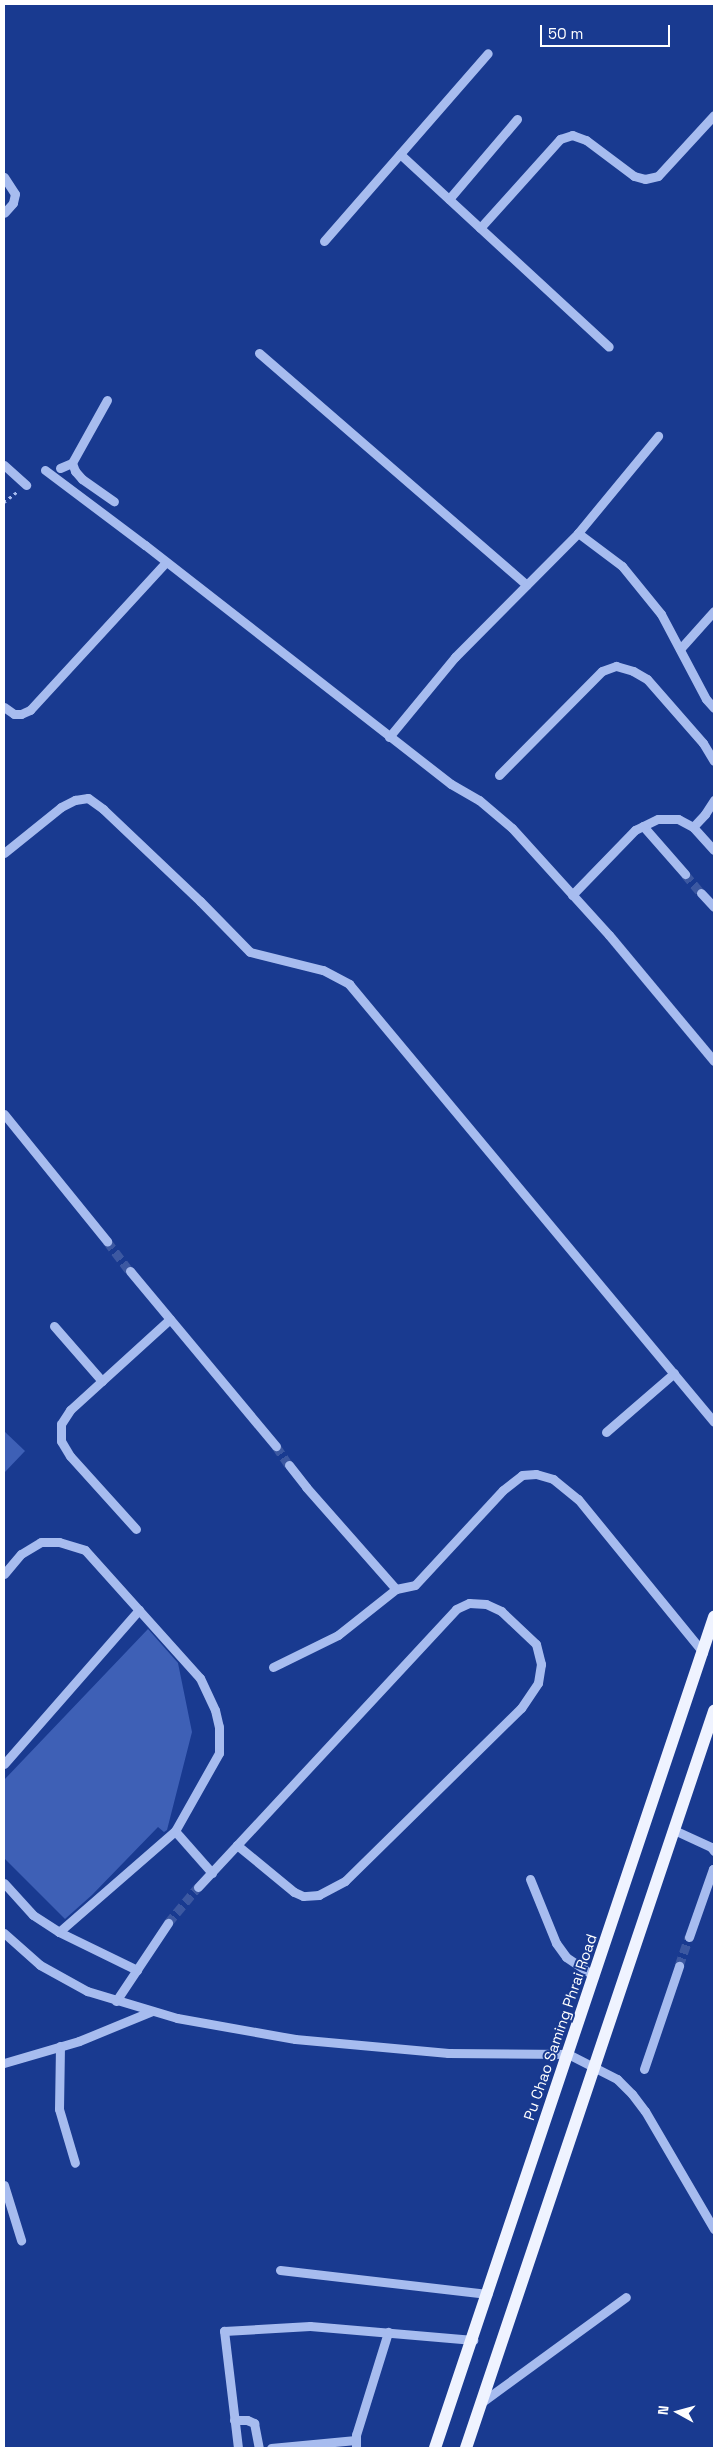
<!DOCTYPE html>
<html>
<head>
<meta charset="utf-8">
<style>
  body { margin:0 }
  #map { position:relative; width:718px; height:2452px; overflow:hidden; background:#193a90; font-family:"Space Grotesk",sans-serif }
  div>[style] { position:absolute }
  .building>* { inset:0; background:#3e60b6 }
  .minor-tunnel>* { height:9px; margin-top:-4.5px; transform-origin:0; background:repeating-linear-gradient(90deg,#3c58a1 0 9px,transparent 0 13.5px) }
  .path>* { height:3px; margin-top:-1.5px; transform-origin:0; background:repeating-linear-gradient(90deg,#a7bcef 0 2.5px,transparent 0 6.5px) }
  .minor>* { height:9px; margin:-4.5px; padding:0 4.5px; transform-origin:4.5px; border-radius:4.5px; background:#a7bcef }
  .major>* { height:12px; margin:-6px; padding:0 6px; transform-origin:6px; border-radius:6px; background:#eff3ff }
  span { translate:-50% -50%; white-space:nowrap; text-align:center; line-height:1.15; -webkit-text-stroke:4px #193a90; paint-order:stroke }
  .street-label { font-size:15px; color:#fff }
  .frame { position:absolute; inset:0; border:5px solid #fff; pointer-events:none }
  .north { position:absolute; left:653px; top:2387px; width:50px; height:50px; -webkit-text-stroke:4px #193a90; paint-order:stroke; rotate:277deg; font-size:14px; font-weight:700; line-height:20px; text-align:center; color:#fff }
  .north::after { content:''; display:block; margin:auto; width:18px; height:22px; background:#fff; clip-path:polygon(50% 0,100% 100%,50% 72%,0 100%) }
  .scale { position:absolute; left:540px; top:25px; width:130px; height:22px; box-sizing:border-box; border:2px solid #fff; border-top:0; padding-left:6px; font-size:15px; line-height:18px; white-space:nowrap; color:#fff; -webkit-text-stroke:4px #193a90; paint-order:stroke }
</style>
</head>
<body>
<div id="map">
  <div class="building">
    <div style="clip-path:polygon(4px 1431px,25px 1451px,4px 1473px)"></div>
    <div style="clip-path:polygon(148px 1629px,178px 1663px,192px 1732px,167px 1830px,164px 1832px,158px 1827px,92px 1895px,65px 1919px,4px 1858px,4px 1780px)"></div>
  </div>
  <div class="minor-tunnel">
    <div style="left:685px;top:874px;width:25px;rotate:50deg"></div>
    <div style="left:107px;top:1241px;width:38px;rotate:53deg"></div>
    <div style="left:276px;top:1446px;width:23px;rotate:56deg"></div>
    <div style="left:168px;top:1923px;width:47px;rotate:-50.2deg"></div>
    <div style="left:679px;top:1966px;width:31px;rotate:-71deg"></div>
  </div>
  <div class="path">
    <div style="left:4px;top:502px;width:16px;rotate:-38deg"></div>
  </div>
  <div class="minor">
    <div style="left:400px;top:154px;width:284px;rotate:42.7deg"></div>
    <div style="left:4px;top:177px;width:20px;rotate:57deg"></div>
    <div style="left:15px;top:194px;width:9px;rotate:103deg"></div>
    <div style="left:13px;top:203px;width:13px;rotate:132deg"></div>
    <div style="left:449px;top:199px;width:105px;rotate:-49.6deg"></div>
    <div style="left:480px;top:228px;width:120px;rotate:-48deg"></div>
    <div style="left:560px;top:139px;width:13px;rotate:-18deg"></div>
    <div style="left:572px;top:135px;width:15px;rotate:20deg"></div>
    <div style="left:586px;top:140px;width:60px;rotate:36.9deg"></div>
    <div style="left:634px;top:176px;width:11px;rotate:15deg"></div>
    <div style="left:645px;top:179px;width:13px;rotate:-13deg"></div>
    <div style="left:658px;top:176px;width:83px;rotate:-47.4deg"></div>
    <div style="left:324px;top:241px;width:249px;rotate:-48.9deg"></div>
    <div style="left:259px;top:353px;width:354px;rotate:40.9deg"></div>
    <div style="left:107px;top:400px;width:72px;rotate:119.1deg"></div>
    <div style="left:72px;top:463px;width:9px;rotate:69deg"></div>
    <div style="left:75px;top:471px;width:11px;rotate:49deg"></div>
    <div style="left:82px;top:479px;width:39px;rotate:35deg"></div>
    <div style="left:4px;top:465px;width:30px;rotate:42deg"></div>
    <div style="left:60px;top:468px;width:13px;rotate:-23deg"></div>
    <div style="left:45px;top:470px;width:125px;rotate:36.9deg"></div>
    <div style="left:145px;top:545px;width:388px;rotate:38deg"></div>
    <div style="left:451px;top:784px;width:32px;rotate:30deg"></div>
    <div style="left:479px;top:800px;width:43px;rotate:40.3deg"></div>
    <div style="left:512px;top:828px;width:144px;rotate:47.8deg"></div>
    <div style="left:609px;top:935px;width:164px;rotate:50.2deg"></div>
    <div style="left:578px;top:533px;width:126px;rotate:-50.5deg"></div>
    <div style="left:680px;top:649px;width:51px;rotate:-48.2deg"></div>
    <div style="left:4px;top:707px;width:12px;rotate:35deg"></div>
    <div style="left:14px;top:714px;width:7px"></div>
    <div style="left:21px;top:714px;width:10px;rotate:-24deg"></div>
    <div style="left:30px;top:710px;width:201px;rotate:-47.4deg"></div>
    <div style="left:389px;top:737px;width:104px;rotate:-50.5deg"></div>
    <div style="left:455px;top:657px;width:175px;rotate:-45.2deg"></div>
    <div style="left:578px;top:533px;width:55px;rotate:36.9deg"></div>
    <div style="left:622px;top:566px;width:62px;rotate:50.9deg"></div>
    <div style="left:661px;top:614px;width:96px;rotate:62.1deg"></div>
    <div style="left:706px;top:699px;width:12px;rotate:48deg"></div>
    <div style="left:499px;top:775px;width:146px;rotate:-45.3deg"></div>
    <div style="left:602px;top:671px;width:15px;rotate:-20deg"></div>
    <div style="left:616px;top:666px;width:18px;rotate:16deg"></div>
    <div style="left:633px;top:671px;width:16px;rotate:30deg"></div>
    <div style="left:647px;top:679px;width:85px;rotate:48.8deg"></div>
    <div style="left:703px;top:743px;width:21px;rotate:59deg"></div>
    <div style="left:643px;top:826px;width:64px;rotate:48.8deg"></div>
    <div style="left:693px;top:827px;width:18px;rotate:-47deg"></div>
    <div style="left:705px;top:814px;width:17px;rotate:-57deg"></div>
    <div style="left:4px;top:853px;width:73px;rotate:-38.9deg"></div>
    <div style="left:61px;top:807px;width:16px;rotate:-27deg"></div>
    <div style="left:75px;top:800px;width:13px;rotate:-9deg"></div>
    <div style="left:88px;top:798px;width:19px;rotate:36deg"></div>
    <div style="left:103px;top:809px;width:134px;rotate:43.5deg"></div>
    <div style="left:200px;top:901px;width:71px;rotate:45.6deg"></div>
    <div style="left:250px;top:952px;width:75px;rotate:13.9deg"></div>
    <div style="left:323px;top:970px;width:30px;rotate:28deg"></div>
    <div style="left:349px;top:984px;width:570px;rotate:50.19deg"></div>
    <div style="left:701px;top:893px;width:19px;rotate:47deg"></div>
    <div style="left:572px;top:895px;width:91px;rotate:-45.9deg"></div>
    <div style="left:635px;top:830px;width:25px;rotate:-26deg"></div>
    <div style="left:658px;top:819px;width:20px"></div>
    <div style="left:678px;top:819px;width:17px;rotate:28deg"></div>
    <div style="left:693px;top:827px;width:31px;rotate:48deg"></div>
    <div style="left:4px;top:1114px;width:164px;rotate:51deg"></div>
    <div style="left:130px;top:1271px;width:228px;rotate:50.2deg"></div>
    <div style="left:54px;top:1326px;width:73px;rotate:48.9deg"></div>
    <div style="left:606px;top:1432px;width:90px;rotate:-40.9deg"></div>
    <div style="left:289px;top:1465px;width:28px;rotate:52deg"></div>
    <div style="left:306px;top:1487px;width:136px;rotate:48.6deg"></div>
    <div style="left:396px;top:1589px;width:19px;rotate:-12deg"></div>
    <div style="left:415px;top:1585px;width:129px;rotate:-47.2deg"></div>
    <div style="left:503px;top:1490px;width:24px;rotate:-38deg"></div>
    <div style="left:522px;top:1475px;width:14px;rotate:-4deg"></div>
    <div style="left:536px;top:1474px;width:18px;rotate:16deg"></div>
    <div style="left:553px;top:1479px;width:32px;rotate:39deg"></div>
    <div style="left:578px;top:1499px;width:198px;rotate:50.8deg"></div>
    <div style="left:136px;top:1529px;width:98px;rotate:-132.1deg"></div>
    <div style="left:70px;top:1456px;width:17px;rotate:-121deg"></div>
    <div style="left:61px;top:1441px;width:17px;rotate:-90deg"></div>
    <div style="left:61px;top:1424px;width:17px;rotate:-57deg"></div>
    <div style="left:70px;top:1410px;width:135px;rotate:-42.3deg"></div>
    <div style="left:4px;top:1574px;width:26px;rotate:-50deg"></div>
    <div style="left:21px;top:1554px;width:23px;rotate:-31deg"></div>
    <div style="left:41px;top:1542px;width:18px"></div>
    <div style="left:59px;top:1542px;width:27px;rotate:17deg"></div>
    <div style="left:85px;top:1550px;width:172px;rotate:48.1deg"></div>
    <div style="left:200px;top:1678px;width:35px;rotate:65deg"></div>
    <div style="left:215px;top:1710px;width:17px;rotate:77deg"></div>
    <div style="left:219px;top:1727px;width:26px;rotate:90deg"></div>
    <div style="left:219px;top:1753px;width:90px;rotate:119.4deg"></div>
    <div style="left:175px;top:1831px;width:154px;rotate:139deg"></div>
    <div style="left:273px;top:1667px;width:72px;rotate:-26.2deg"></div>
    <div style="left:338px;top:1635px;width:74px;rotate:-38.4deg"></div>
    <div style="left:4px;top:1764px;width:205px;rotate:-48.8deg"></div>
    <div style="left:674px;top:1830px;width:41px;rotate:24.7deg"></div>
    <div style="left:711px;top:1847px;width:5px;rotate:53deg"></div>
    <div style="left:175px;top:1831px;width:56px;rotate:48.6deg"></div>
    <div style="left:530px;top:1879px;width:69px;rotate:67.9deg"></div>
    <div style="left:556px;top:1943px;width:17px;rotate:54deg"></div>
    <div style="left:566px;top:1957px;width:34px;rotate:34deg"></div>
    <div style="left:4px;top:1883px;width:43px;rotate:47.8deg"></div>
    <div style="left:33px;top:1915px;width:31px;rotate:33deg"></div>
    <div style="left:59px;top:1932px;width:87px;rotate:26deg"></div>
    <div style="left:198px;top:1887px;width:379px;rotate:-47.1deg"></div>
    <div style="left:456px;top:1609px;width:14px;rotate:-25deg"></div>
    <div style="left:469px;top:1603px;width:17px;rotate:3deg"></div>
    <div style="left:486px;top:1604px;width:17px;rotate:25deg"></div>
    <div style="left:501px;top:1611px;width:48px;rotate:43.3deg"></div>
    <div style="left:536px;top:1644px;width:21px;rotate:76deg"></div>
    <div style="left:541px;top:1664px;width:19px;rotate:99deg"></div>
    <div style="left:538px;top:1683px;width:30px;rotate:124deg"></div>
    <div style="left:521px;top:1708px;width:247px;rotate:135.5deg"></div>
    <div style="left:345px;top:1881px;width:30px;rotate:152deg"></div>
    <div style="left:319px;top:1895px;width:16px;rotate:176deg"></div>
    <div style="left:303px;top:1896px;width:10px;rotate:-156deg"></div>
    <div style="left:294px;top:1892px;width:74px;rotate:-140.5deg"></div>
    <div style="left:4px;top:1933px;width:48px;rotate:41.6deg"></div>
    <div style="left:40px;top:1965px;width:54px;rotate:29deg"></div>
    <div style="left:87px;top:1991px;width:94px;rotate:16.7deg"></div>
    <div style="left:177px;top:2018px;width:120px;rotate:10.1deg"></div>
    <div style="left:295px;top:2039px;width:154px;rotate:5.2deg"></div>
    <div style="left:448px;top:2053px;width:120px;rotate:0.5deg"></div>
    <div style="left:568px;top:2054px;width:55px;rotate:27deg"></div>
    <div style="left:617px;top:2079px;width:21px;rotate:45deg"></div>
    <div style="left:632px;top:2094px;width:21px;rotate:53deg"></div>
    <div style="left:645px;top:2111px;width:137px;rotate:59.7deg"></div>
    <div style="left:689px;top:1937px;width:72px;rotate:-70.6deg"></div>
    <div style="left:713px;top:1869px;width:1px"></div>
    <div style="left:116px;top:2001px;width:94px;rotate:-56.3deg"></div>
    <div style="left:60px;top:2046px;width:63px;rotate:90.9deg"></div>
    <div style="left:59px;top:2109px;width:56px;rotate:73.5deg"></div>
    <div style="left:4px;top:2063px;width:78px;rotate:-16.3deg"></div>
    <div style="left:79px;top:2041px;width:79px;rotate:-22.3deg"></div>
    <div style="left:644px;top:2069px;width:109px;rotate:-71.2deg"></div>
    <div style="left:4px;top:2185px;width:58px;rotate:72.8deg"></div>
    <div style="left:280px;top:2270px;width:209px;rotate:6.6deg"></div>
    <div style="left:482px;top:2402px;width:178px;rotate:-36.1deg"></div>
    <div style="left:234px;top:2420px;width:13px"></div>
    <div style="left:247px;top:2420px;width:8px;rotate:23deg"></div>
    <div style="left:254px;top:2423px;width:25px;rotate:79deg"></div>
    <div style="left:238px;top:2448px;width:118px;rotate:-96.8deg"></div>
    <div style="left:224px;top:2331px;width:86px;rotate:-3.3deg"></div>
    <div style="left:310px;top:2326px;width:164px;rotate:4.9deg"></div>
    <div style="left:271px;top:2448px;width:85px;rotate:-5.4deg"></div>
    <div style="left:356px;top:2448px;width:13px;rotate:-90deg"></div>
    <div style="left:356px;top:2435px;width:108px;rotate:-72.7deg"></div>
  </div>
  <div class="major">
    <div style="left:435px;top:2448px;width:877px;rotate:-71.44deg"></div>
    <div style="left:466px;top:2448px;width:778px;rotate:-71.4deg"></div>
  </div>
  <div class="street-label">
    <span style="left:560px;top:2027px;rotate:-71deg">Pu Chao Saming Phrai Road</span>
  </div>
  <div class="frame"></div>
  <div class="north">N</div>
  <div class="scale">50 m</div>
</div>
</body>
</html>
